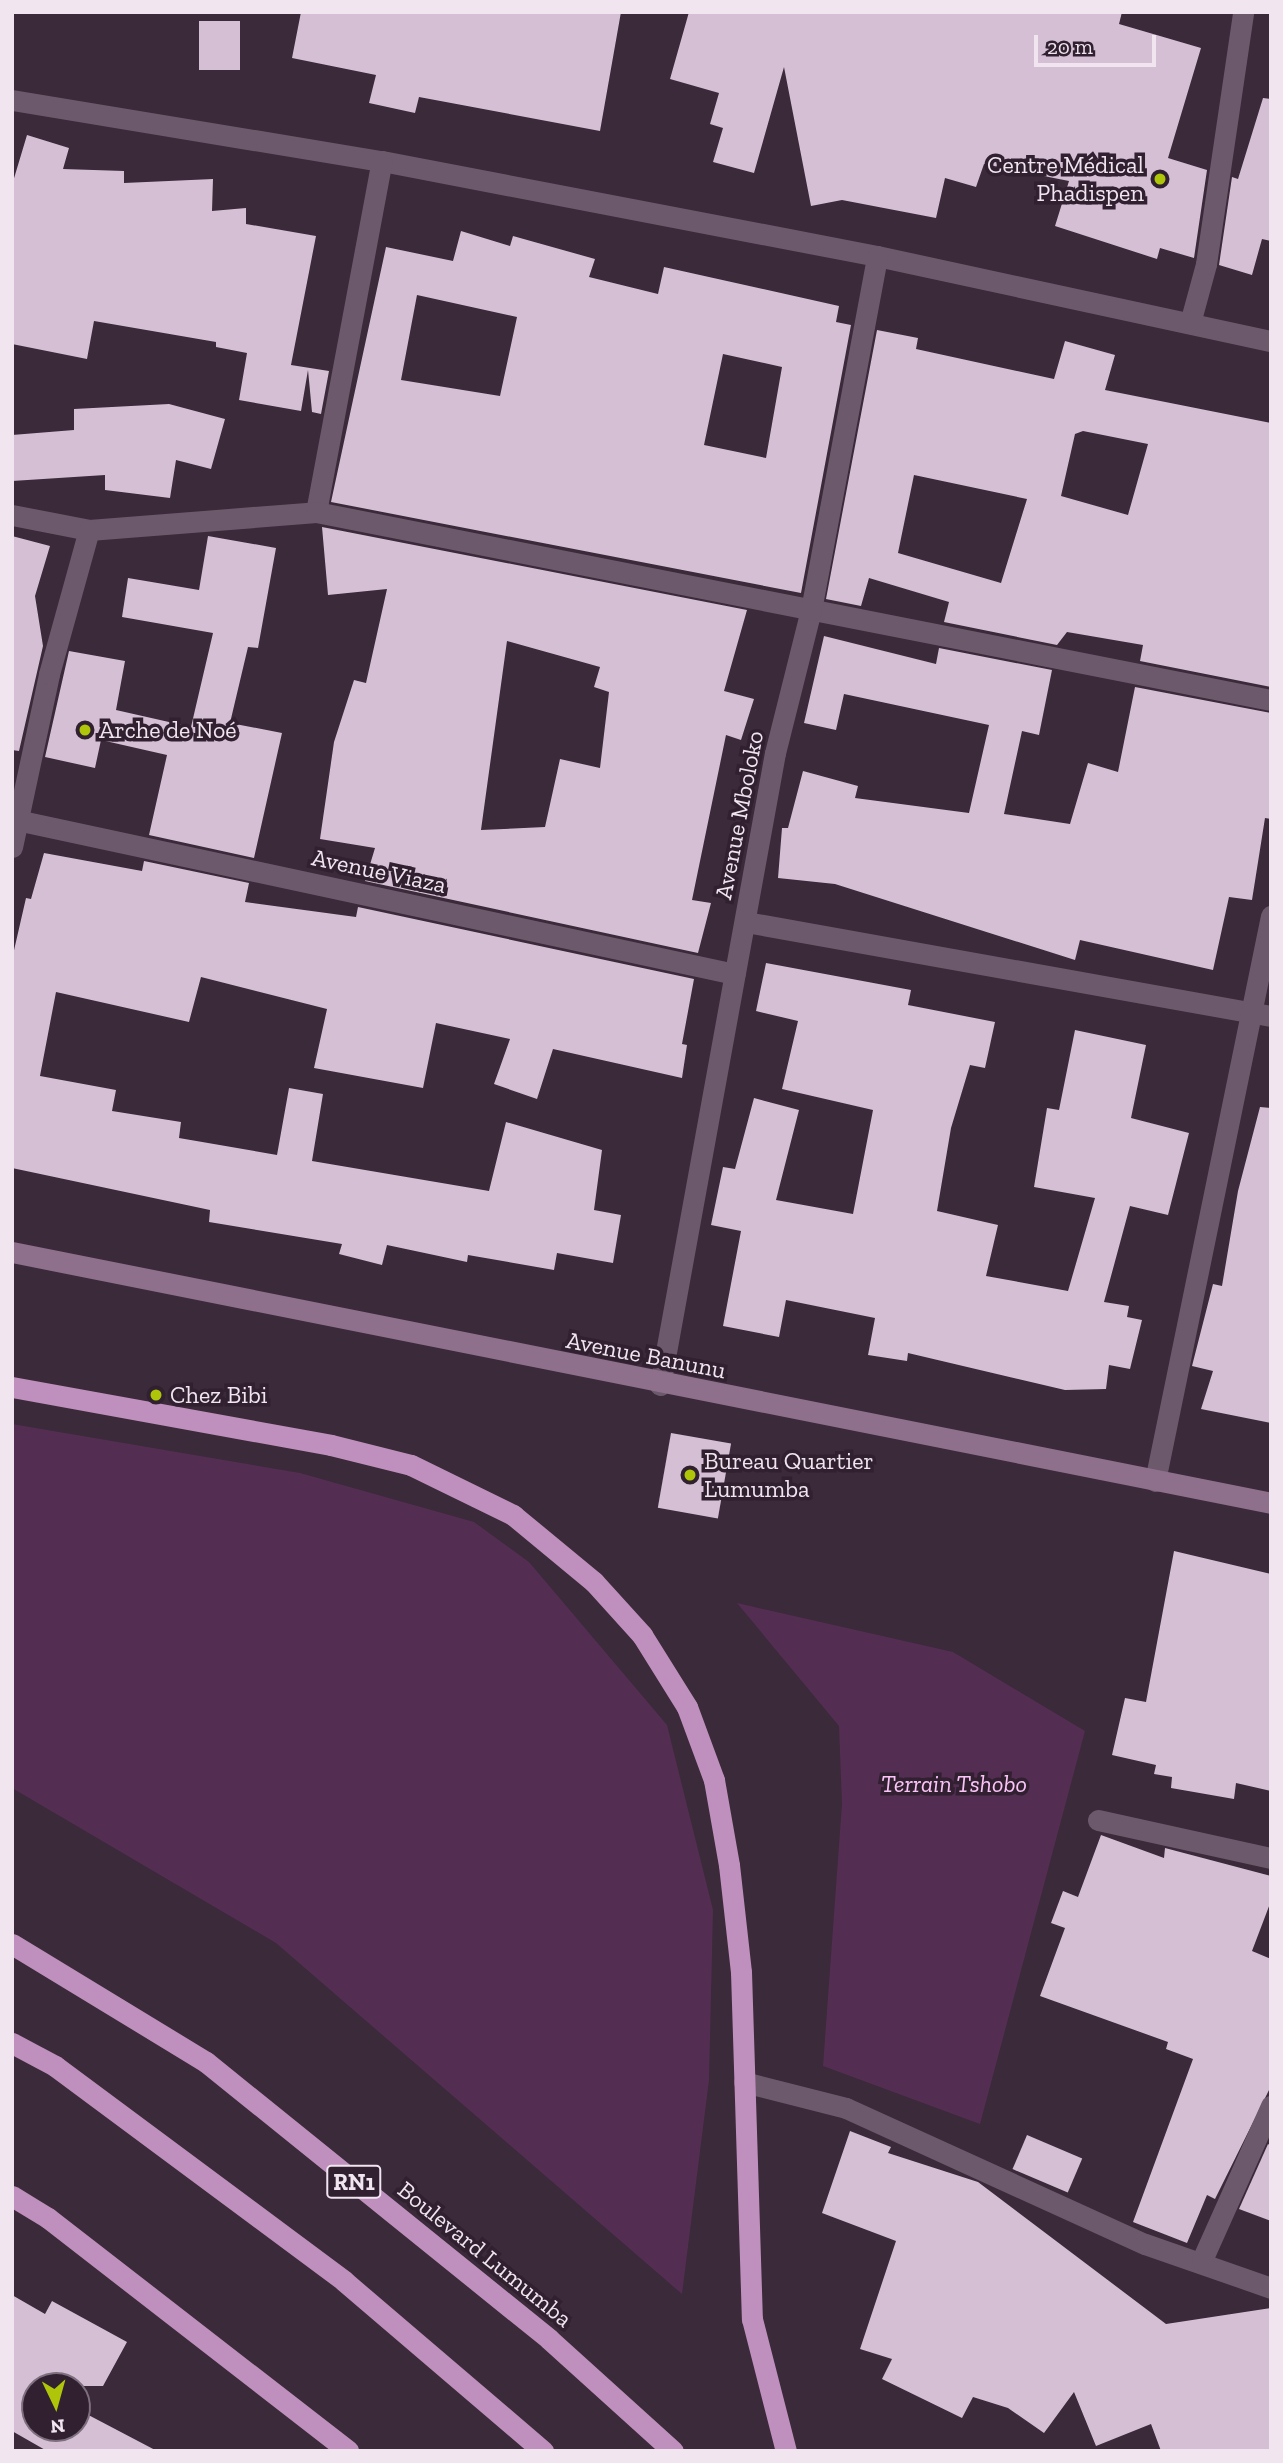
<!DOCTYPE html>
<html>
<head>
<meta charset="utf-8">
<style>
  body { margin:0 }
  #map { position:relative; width:1283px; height:2463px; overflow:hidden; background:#3b2a3a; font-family:"Zilla Slab",serif }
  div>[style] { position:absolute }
  .green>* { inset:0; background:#542d53 }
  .building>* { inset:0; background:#d5bfd4; transform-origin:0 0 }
  .street>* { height:21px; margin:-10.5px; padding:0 10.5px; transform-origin:10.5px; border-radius:10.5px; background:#6d596c }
  .secondary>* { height:21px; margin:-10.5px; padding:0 10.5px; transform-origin:10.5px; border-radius:10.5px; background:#8e708d }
  .highway>* { height:21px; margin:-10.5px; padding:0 10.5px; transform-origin:10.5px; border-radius:10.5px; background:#bf90bd }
  .dots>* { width:19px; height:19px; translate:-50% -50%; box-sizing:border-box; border:4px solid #302030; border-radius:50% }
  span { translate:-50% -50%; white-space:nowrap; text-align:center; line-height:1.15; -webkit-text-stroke:7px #302030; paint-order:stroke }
  .shield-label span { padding:2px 5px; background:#302030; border:2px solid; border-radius:5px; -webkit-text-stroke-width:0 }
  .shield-label { font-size:23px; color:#f1e5f0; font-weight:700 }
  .poi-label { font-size:24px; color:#f1e5f0 }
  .right { translate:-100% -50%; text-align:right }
  .left { translate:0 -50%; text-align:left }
  .street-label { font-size:24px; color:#f1e5f0 }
  .park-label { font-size:24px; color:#fbc4f8; font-style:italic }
  .frame { position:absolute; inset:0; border:14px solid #f1e5f0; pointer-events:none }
  .north { position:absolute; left:21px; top:2372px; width:70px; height:70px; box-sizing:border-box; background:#302030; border:2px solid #7d6f7d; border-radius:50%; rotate:175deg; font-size:19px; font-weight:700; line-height:28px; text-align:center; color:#f1e5f0 }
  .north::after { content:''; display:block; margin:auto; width:24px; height:32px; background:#aec50a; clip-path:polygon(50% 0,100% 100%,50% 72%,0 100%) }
  .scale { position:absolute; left:1034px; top:35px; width:122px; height:32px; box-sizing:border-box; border:4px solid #f1e5f0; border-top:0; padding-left:9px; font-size:21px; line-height:24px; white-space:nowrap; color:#f1e5f0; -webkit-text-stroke:5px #302030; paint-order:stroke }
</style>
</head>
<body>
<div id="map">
  <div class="green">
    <div style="clip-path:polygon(12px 1424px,300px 1473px,474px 1522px,529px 1562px,667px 1725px,713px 1910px,709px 2080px,682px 2294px,276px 1943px,12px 1788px)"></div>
    <div style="clip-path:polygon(737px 1603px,953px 1652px,1085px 1731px,980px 2124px,823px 2066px,842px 1804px,839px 1726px)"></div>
  </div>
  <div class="building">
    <div style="clip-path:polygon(301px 12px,621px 12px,600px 131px,419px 97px,415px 113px,369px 103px,376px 75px,292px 58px)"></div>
    <div style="clip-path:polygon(689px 12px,1122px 12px,1119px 24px,1201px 48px,1168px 158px,1207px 170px,1194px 258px,1160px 248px,1157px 259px,1055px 226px,1069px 181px,984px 164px,976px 187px,945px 178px,936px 218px,842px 200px,811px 206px,784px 67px,754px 173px,713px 162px,723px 128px,710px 124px,719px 93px,670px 79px)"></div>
    <div style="left:199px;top:21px;width:41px;height:49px"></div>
    <div style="clip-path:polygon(1263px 98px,1271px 99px,1271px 241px,1262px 239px,1252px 275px,1219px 265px,1232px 177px,1238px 179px)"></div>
    <div style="clip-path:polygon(27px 135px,69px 148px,63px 169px,124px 171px,124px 183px,213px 179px,212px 211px,246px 208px,246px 224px,316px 236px,291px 365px,329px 371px,321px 414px,312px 412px,308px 370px,301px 411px,239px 400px,247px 353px,216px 347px,216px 342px,94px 321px,87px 359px,12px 344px,12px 185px)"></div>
    <div style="clip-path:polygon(evenodd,461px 231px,510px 246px,513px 236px,595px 259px,589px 277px,658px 294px,664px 267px,839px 306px,836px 322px,851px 325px,801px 593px,331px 502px,386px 247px,453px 261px,461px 231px,417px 295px,517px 317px,500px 396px,401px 380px,417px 295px,461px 231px,723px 354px,782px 367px,766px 458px,704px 445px,723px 354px)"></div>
    <div style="clip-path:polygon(evenodd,877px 330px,918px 338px,916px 349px,1054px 379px,1065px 341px,1115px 355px,1105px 390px,1271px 423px,1271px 687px,1140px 661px,1143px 645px,1067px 632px,1057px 645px,944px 622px,949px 602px,869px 578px,861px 606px,826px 599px,877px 330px,1083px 431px,1148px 444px,1128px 515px,1061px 496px,1075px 434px,1083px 431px,877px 330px,914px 475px,1027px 499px,1001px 583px,898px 553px,914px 475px)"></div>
    <div style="clip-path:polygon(169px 404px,225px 419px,211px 469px,176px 460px,170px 498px,105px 490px,105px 475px,12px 481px,12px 435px,74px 430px,74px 409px)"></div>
    <div style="clip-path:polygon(evenodd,322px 527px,747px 610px,724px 691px,754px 699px,741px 740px,726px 735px,692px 900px,711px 903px,698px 953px,365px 881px,375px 848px,320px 839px,334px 742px,354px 680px,366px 683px,387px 589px,328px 595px,322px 527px,507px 641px,600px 667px,594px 687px,609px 692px,600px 768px,560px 759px,545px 827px,481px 830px,507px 641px)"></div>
    <div style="clip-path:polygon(12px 536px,50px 546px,35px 596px,43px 646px,19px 751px,12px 750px)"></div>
    <div style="clip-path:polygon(208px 536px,276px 548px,258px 648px,248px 647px,230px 723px,282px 733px,254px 858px,149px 835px,167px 755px,101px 740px,95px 768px,45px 757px,69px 651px,125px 661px,116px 710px,191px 727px,213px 633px,122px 617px,128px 578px,199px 590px)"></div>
    <div style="clip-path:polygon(824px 636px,936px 664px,939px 648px,1052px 670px,1039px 735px,1022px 731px,1004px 814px,1070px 824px,1088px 763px,1118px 772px,1135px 687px,1271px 713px,1271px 819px,1265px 818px,1252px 900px,1229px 897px,1213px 970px,1080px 940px,1075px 960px,835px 884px,778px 878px,782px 828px,788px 828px,803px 771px,858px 786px,855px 798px,969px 813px,989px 725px,844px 694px,836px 730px,804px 723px)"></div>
    <div style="clip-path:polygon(44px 853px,142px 871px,144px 861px,249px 883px,245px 902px,356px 917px,358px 907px,694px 979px,682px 1044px,687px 1045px,682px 1078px,553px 1049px,537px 1099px,494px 1084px,510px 1039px,436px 1023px,423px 1088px,314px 1068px,327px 1009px,201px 977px,189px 1022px,56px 992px,40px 1076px,116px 1090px,112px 1111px,181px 1122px,179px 1138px,277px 1155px,289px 1088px,323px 1094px,312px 1161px,489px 1191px,506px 1122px,602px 1150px,594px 1210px,621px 1215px,613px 1263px,557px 1253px,554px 1270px,468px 1255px,467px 1262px,387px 1245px,382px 1265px,339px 1254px,342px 1244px,209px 1222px,210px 1210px,12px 1168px,12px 959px,26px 898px,31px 899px)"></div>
    <div style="clip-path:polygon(766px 963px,911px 990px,908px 1005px,995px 1022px,985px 1068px,970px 1065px,951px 1128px,937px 1211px,998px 1225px,986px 1276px,1068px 1291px,1095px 1198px,1034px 1187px,1047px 1108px,1059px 1110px,1075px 1030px,1146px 1045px,1131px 1118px,1189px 1133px,1168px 1215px,1130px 1206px,1104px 1302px,1129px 1306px,1127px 1317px,1142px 1320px,1130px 1369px,1109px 1365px,1106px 1389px,1065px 1390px,908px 1353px,907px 1361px,868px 1355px,875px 1318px,786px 1300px,779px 1337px,723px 1326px,741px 1231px,711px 1225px,723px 1167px,735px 1169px,754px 1098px,799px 1110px,776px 1200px,853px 1214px,873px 1110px,782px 1089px,798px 1021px,756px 1011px)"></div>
    <div style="clip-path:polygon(1260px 1107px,1271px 1108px,1271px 1423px,1201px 1409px,1213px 1371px,1192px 1366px,1213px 1284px,1222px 1286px,1238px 1191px)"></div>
    <div style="left:671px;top:1433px;width:61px;height:76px;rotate:10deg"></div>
    <div style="clip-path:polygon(1174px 1551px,1271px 1574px,1271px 1791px,1236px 1783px,1234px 1799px,1171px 1788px,1172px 1777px,1154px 1774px,1156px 1765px,1112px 1755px,1125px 1698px,1146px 1702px)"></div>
    <div style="clip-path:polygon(1101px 1835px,1164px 1858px,1165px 1848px,1271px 1876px,1271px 1901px,1252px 1951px,1271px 1959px,1271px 2086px,1215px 2199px,1207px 2195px,1187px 2243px,1133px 2222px,1193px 2059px,1166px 2049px,1168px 2042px,1040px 1996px,1065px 1928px,1051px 1923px,1063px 1891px,1078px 1897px)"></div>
    <div style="clip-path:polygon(850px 2131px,891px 2147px,888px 2153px,978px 2182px,1166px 2324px,1271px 2308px,1271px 2451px,1161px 2451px,1151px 2424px,1096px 2446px,1074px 2392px,1044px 2433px,1008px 2408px,973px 2397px,962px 2418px,882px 2379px,892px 2359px,860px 2349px,896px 2241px,822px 2213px)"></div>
    <div style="left:1027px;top:2135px;width:60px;height:37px;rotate:23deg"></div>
    <div style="clip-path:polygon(1268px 2144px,1271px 2146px,1271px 2221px,1239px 2209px)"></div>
    <div style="clip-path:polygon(12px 2295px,45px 2314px,52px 2301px,127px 2342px,103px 2386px,34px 2386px,35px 2428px,77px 2428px,77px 2409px,157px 2451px,47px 2451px,12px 2431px)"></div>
  </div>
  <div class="street">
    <div style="left:12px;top:100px;width:375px;rotate:9.4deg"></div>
    <div style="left:382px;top:161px;width:504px;rotate:10.86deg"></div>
    <div style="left:877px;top:256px;width:403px;rotate:12.2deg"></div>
    <div style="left:1190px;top:323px;width:61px;rotate:-74.8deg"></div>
    <div style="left:1206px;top:264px;width:255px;rotate:-81.6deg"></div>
    <div style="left:316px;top:512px;width:357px;rotate:-79.4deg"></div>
    <div style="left:12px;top:515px;width:78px;rotate:11deg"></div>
    <div style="left:89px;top:530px;width:228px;rotate:-4.5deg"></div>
    <div style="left:316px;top:512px;width:973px;rotate:11.14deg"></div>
    <div style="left:12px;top:819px;width:739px;rotate:12.1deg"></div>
    <div style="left:12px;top:847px;width:177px;rotate:-77.9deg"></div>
    <div style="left:49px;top:674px;width:149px;rotate:-74.5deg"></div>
    <div style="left:746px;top:922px;width:533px;rotate:10.15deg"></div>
    <div style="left:660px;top:1385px;width:642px;rotate:-79.69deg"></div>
    <div style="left:775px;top:753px;width:147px;rotate:-75.9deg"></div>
    <div style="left:811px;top:610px;width:360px;rotate:-79.4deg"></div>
    <div style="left:1155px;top:1481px;width:577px;rotate:-78.4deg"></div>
    <div style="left:1098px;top:1820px;width:177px;rotate:12.4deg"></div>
    <div style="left:744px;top:2082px;width:105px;rotate:14.3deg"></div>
    <div style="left:846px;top:2108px;width:328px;rotate:24.5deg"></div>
    <div style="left:1145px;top:2244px;width:133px;rotate:19.2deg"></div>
    <div style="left:1202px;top:2260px;width:169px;rotate:-65.9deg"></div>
  </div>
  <div class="secondary">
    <div style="left:12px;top:1252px;width:1284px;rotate:11.27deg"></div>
  </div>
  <div class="highway">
    <div style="left:12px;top:1387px;width:324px;rotate:10.3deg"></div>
    <div style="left:331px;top:1445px;width:82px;rotate:14deg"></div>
    <div style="left:411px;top:1465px;width:114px;rotate:26.1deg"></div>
    <div style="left:513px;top:1515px;width:105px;rotate:39.6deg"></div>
    <div style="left:594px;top:1582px;width:72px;rotate:47.8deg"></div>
    <div style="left:642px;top:1635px;width:85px;rotate:58deg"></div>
    <div style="left:687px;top:1707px;width:78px;rotate:69.7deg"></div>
    <div style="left:714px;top:1780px;width:86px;rotate:80deg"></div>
    <div style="left:729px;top:1865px;width:108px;rotate:83.6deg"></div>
    <div style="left:741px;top:1972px;width:347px;rotate:88.2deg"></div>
    <div style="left:752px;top:2319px;width:136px;rotate:75.6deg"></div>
    <div style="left:12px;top:1944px;width:227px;rotate:31.3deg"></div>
    <div style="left:206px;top:2062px;width:441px;rotate:38.9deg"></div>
    <div style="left:549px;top:2339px;width:167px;rotate:42.1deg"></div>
    <div style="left:12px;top:2043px;width:49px;rotate:28.1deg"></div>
    <div style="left:55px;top:2066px;width:360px;rotate:36.6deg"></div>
    <div style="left:344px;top:2281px;width:262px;rotate:40.5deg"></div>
    <div style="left:12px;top:2196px;width:42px;rotate:31.4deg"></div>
    <div style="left:48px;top:2218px;width:380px;rotate:37.8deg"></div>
  </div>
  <div class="dots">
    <div style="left:1160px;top:179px;background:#aec50a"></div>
    <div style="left:85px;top:730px;background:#aec50a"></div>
    <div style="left:156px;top:1395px;background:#aec50a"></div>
    <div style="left:690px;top:1475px;background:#aec50a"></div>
  </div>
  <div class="shield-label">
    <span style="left:354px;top:2182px">RN1</span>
  </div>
  <div class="poi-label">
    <span class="right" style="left:1144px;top:179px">Centre Médical<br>Phadispen</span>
    <span class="left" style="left:99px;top:730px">Arche de Noé</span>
    <span class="left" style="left:170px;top:1395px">Chez Bibi</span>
    <span class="left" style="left:704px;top:1475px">Bureau Quartier<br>Lumumba</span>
  </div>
  <div class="street-label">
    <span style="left:739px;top:815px;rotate:-79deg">Avenue Mboloko</span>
    <span style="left:379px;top:871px;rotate:12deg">Avenue Viaza</span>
    <span style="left:646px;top:1355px;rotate:11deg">Avenue Banunu</span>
    <span style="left:485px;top:2254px;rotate:39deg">Boulevard Lumumba</span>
  </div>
  <div class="park-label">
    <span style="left:954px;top:1784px">Terrain Tshobo</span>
  </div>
  <div class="frame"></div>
  <div class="north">N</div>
  <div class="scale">20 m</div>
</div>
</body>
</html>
